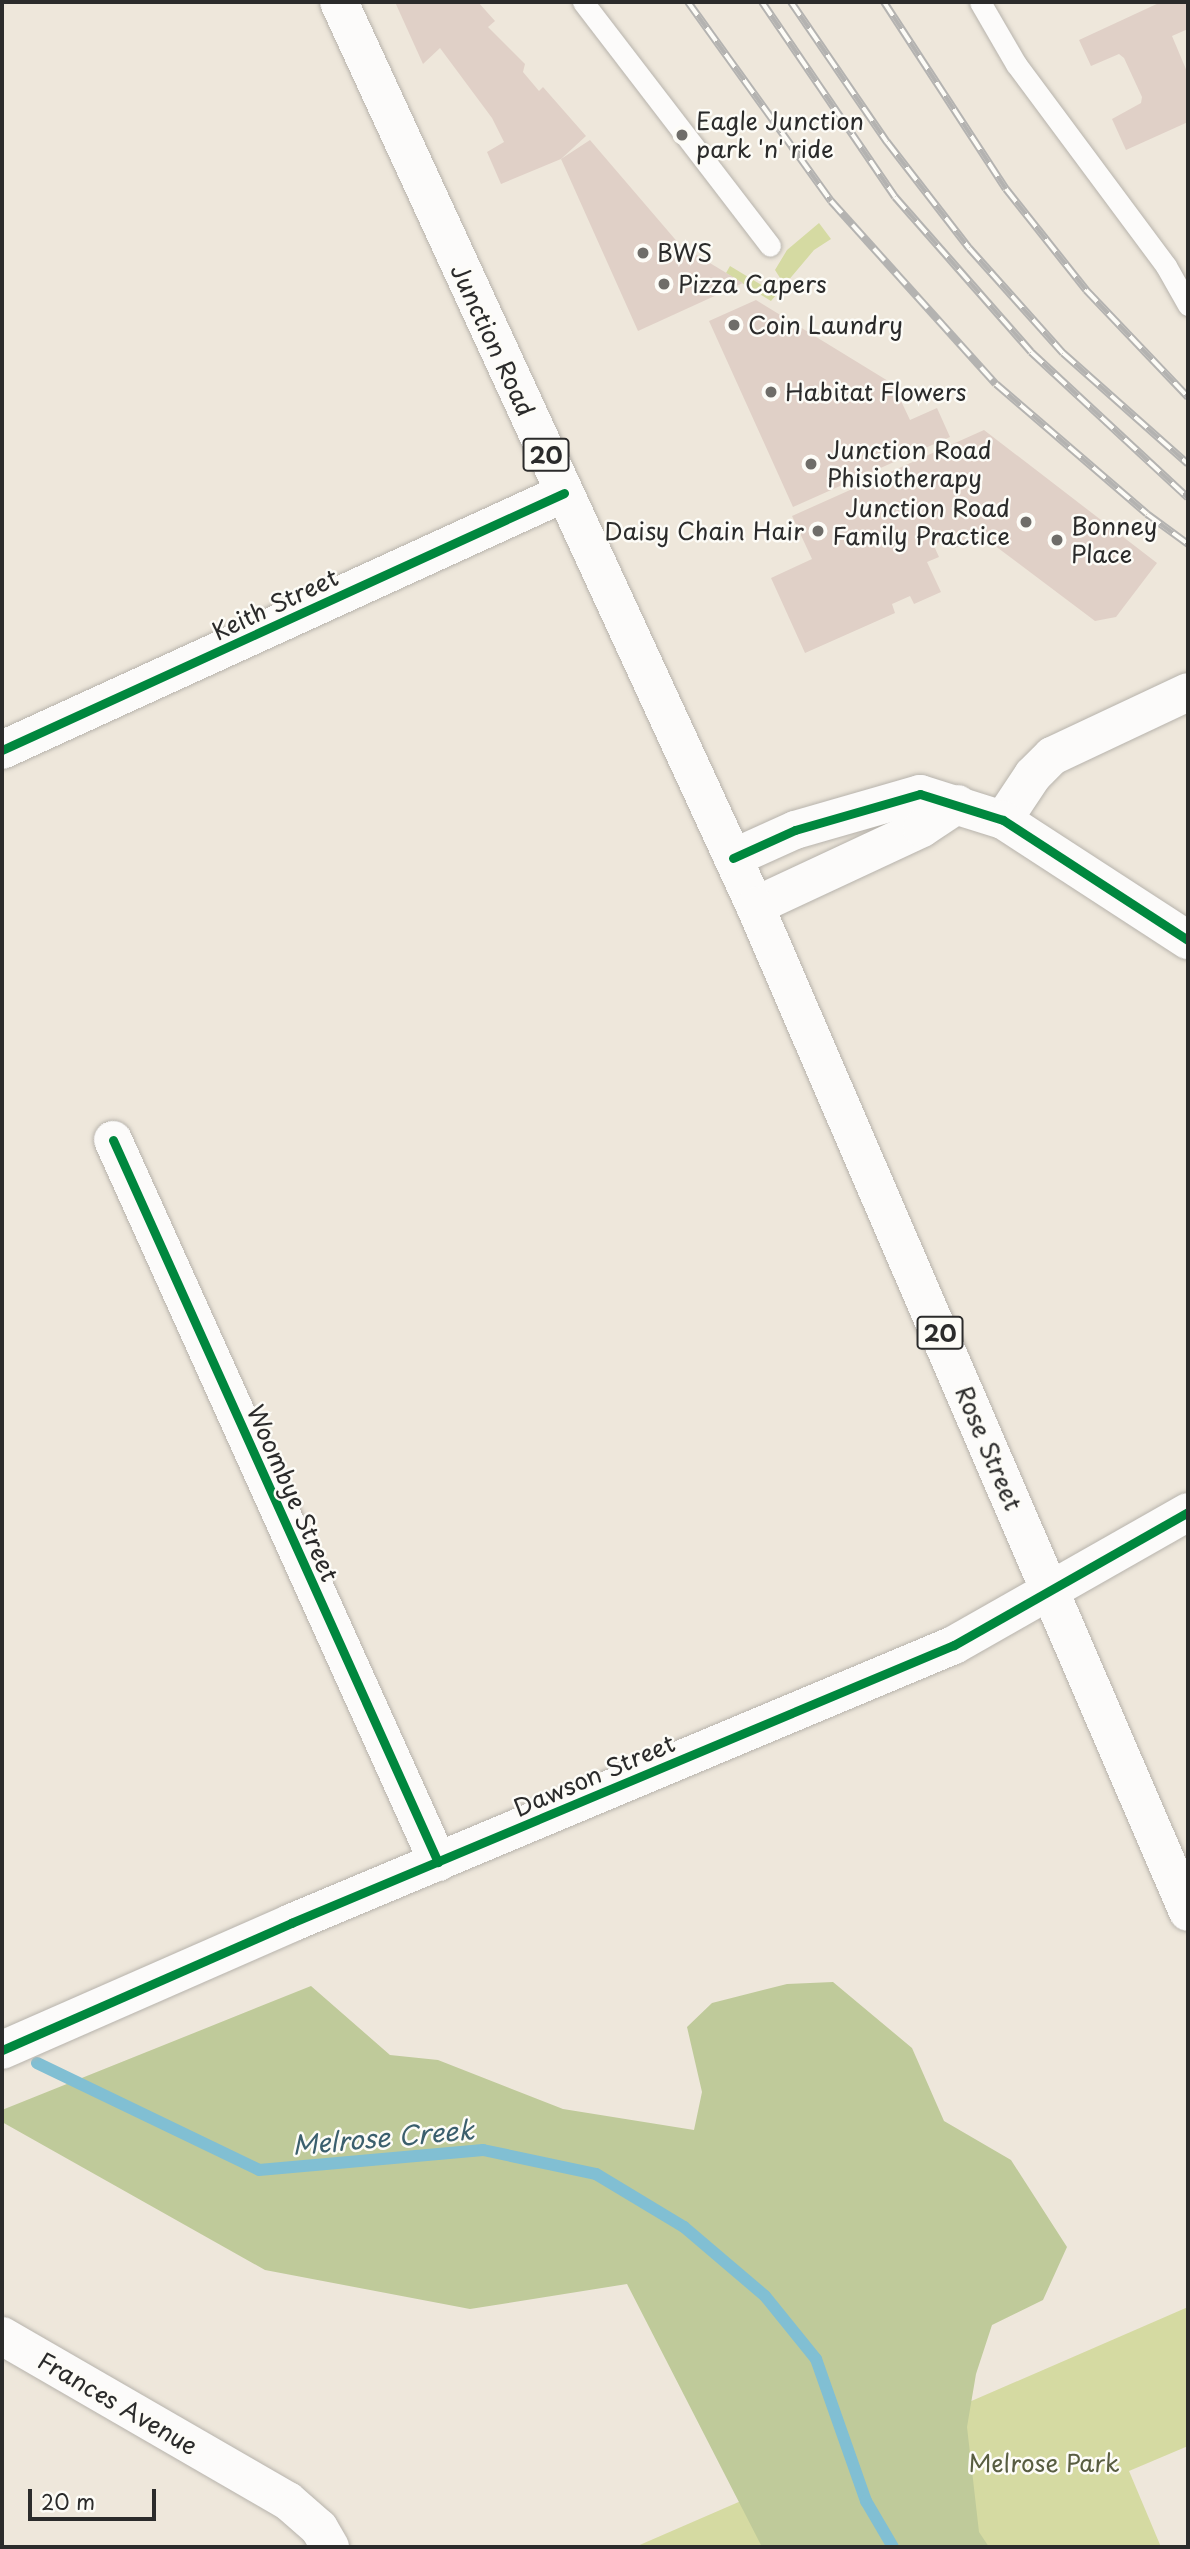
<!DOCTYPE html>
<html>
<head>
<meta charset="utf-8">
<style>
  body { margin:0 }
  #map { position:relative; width:1190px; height:2549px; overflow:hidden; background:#eee7db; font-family:"Playpen Sans",sans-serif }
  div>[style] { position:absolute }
  .green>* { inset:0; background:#d5daa2 }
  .forest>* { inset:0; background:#bfca9a }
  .stream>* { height:12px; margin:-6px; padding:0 6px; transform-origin:6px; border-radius:6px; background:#81bfd3 }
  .building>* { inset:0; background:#e0d0c7 }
  .roads { filter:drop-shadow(0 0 2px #b7b3ac) drop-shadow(0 0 2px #b7b3ac) }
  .service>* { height:21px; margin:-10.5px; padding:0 10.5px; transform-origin:10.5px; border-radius:10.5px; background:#fcfbfa }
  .minor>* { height:38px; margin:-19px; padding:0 19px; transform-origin:19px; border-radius:19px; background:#fcfbfa }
  .tertiary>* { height:38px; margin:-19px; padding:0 19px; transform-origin:19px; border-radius:19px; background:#fcfbfa }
  .primary>* { height:38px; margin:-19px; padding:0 19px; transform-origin:19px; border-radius:19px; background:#fcfbfa }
  .rail>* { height:8px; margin-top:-4px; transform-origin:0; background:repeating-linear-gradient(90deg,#fdfcf7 0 16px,#b4b3b1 0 32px); box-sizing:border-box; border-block:2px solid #b4b3b1 }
  .cycleway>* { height:9px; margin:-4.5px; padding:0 4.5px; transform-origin:4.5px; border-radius:4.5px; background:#00873e }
  .dots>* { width:19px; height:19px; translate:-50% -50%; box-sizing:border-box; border:4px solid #fdfcf7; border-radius:50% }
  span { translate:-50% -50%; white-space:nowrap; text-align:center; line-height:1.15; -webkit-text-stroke:5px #fdfcf7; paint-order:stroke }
  .shield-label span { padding:2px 5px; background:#fdfcf7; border:2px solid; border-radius:5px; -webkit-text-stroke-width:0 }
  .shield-label { font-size:23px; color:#2b2b2b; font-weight:700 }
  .poi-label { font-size:24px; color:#2b2b2b }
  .left { translate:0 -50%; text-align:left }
  .right { translate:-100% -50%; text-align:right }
  .street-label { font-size:24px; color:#2b2b2b }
  .park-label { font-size:24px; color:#585d41 }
  .water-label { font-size:26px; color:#3b5f6d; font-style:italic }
  .frame { position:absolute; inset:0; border:4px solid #2b2b2b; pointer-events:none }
  .scale { position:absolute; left:28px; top:2489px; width:128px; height:32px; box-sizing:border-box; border:4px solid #2b2b2b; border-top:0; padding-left:9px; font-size:21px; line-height:24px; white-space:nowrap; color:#2b2b2b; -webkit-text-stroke:5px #fdfcf7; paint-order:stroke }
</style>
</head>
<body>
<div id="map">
  <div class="green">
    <div style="clip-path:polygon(819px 223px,831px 239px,814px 250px,771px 301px,726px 273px,730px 266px,773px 292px,782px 281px,775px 270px,787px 250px)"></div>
    <div style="clip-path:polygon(1188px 2307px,1188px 2446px,1129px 2471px,1161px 2547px,635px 2547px)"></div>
  </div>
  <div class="forest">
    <div style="clip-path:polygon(833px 1982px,912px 2048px,944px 2121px,1011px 2160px,1067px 2247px,1043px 2300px,992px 2325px,976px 2374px,967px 2427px,979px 2532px,989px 2547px,762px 2547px,627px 2284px,470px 2309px,265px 2270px,2px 2122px,2px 2110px,311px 1986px,390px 2055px,438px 2060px,563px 2109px,694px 2130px,702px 2092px,687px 2027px,712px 2003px,787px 1984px)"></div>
  </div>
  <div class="stream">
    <div style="left:37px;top:2063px;width:246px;rotate:25.7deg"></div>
    <div style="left:259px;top:2170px;width:225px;rotate:-5.1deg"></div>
    <div style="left:483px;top:2150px;width:116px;rotate:12deg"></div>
    <div style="left:596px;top:2174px;width:103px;rotate:31.1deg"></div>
    <div style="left:684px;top:2227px;width:106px;rotate:40.4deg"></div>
    <div style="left:765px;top:2296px;width:81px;rotate:51deg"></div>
    <div style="left:816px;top:2359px;width:151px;rotate:70.6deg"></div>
    <div style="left:866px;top:2501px;width:53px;rotate:59.6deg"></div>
  </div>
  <div class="building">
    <div style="clip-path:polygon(395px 2px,478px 2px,495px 21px,488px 27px,525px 64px,523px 72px,539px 91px,543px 87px,586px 136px,561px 159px,501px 184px,487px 152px,504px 142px,492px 118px,440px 48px,423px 64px)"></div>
    <div style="clip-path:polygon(1161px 2px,1188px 2px,1188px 29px,1172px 36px,1188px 74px,1188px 122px,1126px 150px,1112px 119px,1141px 103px,1142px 97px,1124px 58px,1119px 54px,1091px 66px,1079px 40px)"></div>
    <div style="clip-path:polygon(590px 140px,680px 245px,743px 283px,638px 331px,561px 159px)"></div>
    <div style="clip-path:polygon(756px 300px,893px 384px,910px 420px,937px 408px,950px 437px,793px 507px,709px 321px)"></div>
    <div style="clip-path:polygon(984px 430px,1157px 563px,1116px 617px,1095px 621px,982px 536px,955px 548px,949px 534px,934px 546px,939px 557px,927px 562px,941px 592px,914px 604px,910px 596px,892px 604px,895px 613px,805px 653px,771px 578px,812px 559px,792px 516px)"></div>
  </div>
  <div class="roads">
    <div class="service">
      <div style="left:583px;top:2px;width:307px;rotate:52.5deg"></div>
      <div style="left:980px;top:2px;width:72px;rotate:59.9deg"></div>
      <div style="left:1016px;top:64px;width:252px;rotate:53.4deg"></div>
      <div style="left:1166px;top:266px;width:45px;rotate:60.6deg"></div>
    </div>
    <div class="minor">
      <div style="left:2px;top:750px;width:618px;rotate:-24.57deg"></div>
      <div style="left:1003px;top:820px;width:54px;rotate:-56.3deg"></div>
      <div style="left:1033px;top:775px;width:27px;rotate:-45deg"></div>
      <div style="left:1052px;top:756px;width:150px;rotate:-25.2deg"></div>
      <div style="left:733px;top:858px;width:68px;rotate:-24.3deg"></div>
      <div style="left:795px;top:830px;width:130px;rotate:-16.1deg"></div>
      <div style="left:920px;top:794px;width:87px;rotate:17.4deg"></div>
      <div style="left:1003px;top:820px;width:221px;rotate:33deg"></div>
      <div style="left:755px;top:906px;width:184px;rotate:-25deg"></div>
      <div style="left:922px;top:828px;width:43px;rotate:-33.7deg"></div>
      <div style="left:113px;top:1140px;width:792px;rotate:65.77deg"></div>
      <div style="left:2px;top:2336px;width:330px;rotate:30deg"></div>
      <div style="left:288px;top:2501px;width:41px;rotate:41.1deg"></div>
      <div style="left:319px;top:2528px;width:22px;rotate:60deg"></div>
    </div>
    <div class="tertiary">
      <div style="left:2px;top:2050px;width:316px;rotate:-23.7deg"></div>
      <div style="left:291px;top:1923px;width:719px;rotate:-22.75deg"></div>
      <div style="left:954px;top:1645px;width:269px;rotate:-29.6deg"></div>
    </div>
    <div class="primary">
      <div style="left:339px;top:2px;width:995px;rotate:65.29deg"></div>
      <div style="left:755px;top:906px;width:1095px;rotate:66.71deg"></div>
    </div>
  </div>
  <div class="rail">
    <div style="left:688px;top:2px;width:245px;rotate:54.3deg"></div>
    <div style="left:831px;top:201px;width:246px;rotate:48deg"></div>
    <div style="left:996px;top:384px;width:199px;rotate:40.7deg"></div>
    <div style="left:1147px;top:514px;width:51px;rotate:36.2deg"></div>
    <div style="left:762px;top:2px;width:236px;rotate:55.7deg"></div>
    <div style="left:895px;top:197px;width:206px;rotate:48.7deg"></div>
    <div style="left:1031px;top:352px;width:214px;rotate:42.9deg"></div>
    <div style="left:791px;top:2px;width:170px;rotate:55.6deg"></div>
    <div style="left:887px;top:142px;width:134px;rotate:52.3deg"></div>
    <div style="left:969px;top:248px;width:141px;rotate:48.2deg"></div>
    <div style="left:1063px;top:353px;width:167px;rotate:41.6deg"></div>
    <div style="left:884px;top:2px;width:223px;rotate:56.9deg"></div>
    <div style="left:1006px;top:189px;width:129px;rotate:51.6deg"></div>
    <div style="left:1086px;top:290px;width:148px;rotate:46.4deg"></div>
  </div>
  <div class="cycleway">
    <div style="left:2px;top:750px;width:618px;rotate:-24.57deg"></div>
    <div style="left:733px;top:858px;width:68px;rotate:-24.3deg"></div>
    <div style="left:795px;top:830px;width:130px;rotate:-16.1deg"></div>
    <div style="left:920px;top:794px;width:87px;rotate:17.4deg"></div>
    <div style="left:1003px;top:820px;width:221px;rotate:33deg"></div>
    <div style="left:113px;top:1140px;width:792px;rotate:65.77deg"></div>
    <div style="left:2px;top:2050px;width:316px;rotate:-23.7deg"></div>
    <div style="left:291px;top:1923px;width:719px;rotate:-22.75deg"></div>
    <div style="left:954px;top:1645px;width:269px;rotate:-29.6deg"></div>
  </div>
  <div class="dots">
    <div style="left:682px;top:135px;background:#6f6d69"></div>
    <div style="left:643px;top:253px;background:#6f6d69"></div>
    <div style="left:664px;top:284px;background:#6f6d69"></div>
    <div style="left:734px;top:325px;background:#6f6d69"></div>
    <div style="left:771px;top:392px;background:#6f6d69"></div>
    <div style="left:811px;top:464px;background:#6f6d69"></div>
    <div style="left:1026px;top:522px;background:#6f6d69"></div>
    <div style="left:818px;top:531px;background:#6f6d69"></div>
    <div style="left:1057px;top:540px;background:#6f6d69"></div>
  </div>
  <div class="shield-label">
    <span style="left:546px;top:455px">20</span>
    <span style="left:940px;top:1333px">20</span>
  </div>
  <div class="poi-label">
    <span class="left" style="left:696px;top:135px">Eagle Junction<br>park 'n' ride</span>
    <span class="left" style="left:657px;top:253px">BWS</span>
    <span class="left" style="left:678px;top:284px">Pizza Capers</span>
    <span class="left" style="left:748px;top:325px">Coin Laundry</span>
    <span class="left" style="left:785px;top:392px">Habitat Flowers</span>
    <span class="left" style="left:827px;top:464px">Junction Road<br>Phisiotherapy</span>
    <span class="right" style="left:1010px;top:522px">Junction Road<br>Family Practice</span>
    <span class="left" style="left:1071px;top:540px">Bonney<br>Place</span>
    <span class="right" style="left:804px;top:531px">Daisy Chain Hair</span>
  </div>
  <div class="street-label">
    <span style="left:493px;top:340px;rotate:65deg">Junction Road</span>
    <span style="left:275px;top:604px;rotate:-25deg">Keith Street</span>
    <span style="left:989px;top:1448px;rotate:67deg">Rose Street</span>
    <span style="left:293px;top:1493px;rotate:66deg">Woombye Street</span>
    <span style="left:594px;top:1775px;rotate:-23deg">Dawson Street</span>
    <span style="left:118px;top:2403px;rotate:30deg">Frances Avenue</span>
  </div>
  <div class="park-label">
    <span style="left:1044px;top:2463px">Melrose Park</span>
  </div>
  <div class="water-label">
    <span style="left:383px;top:2137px;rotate:-5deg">Melrose Creek</span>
  </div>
  <div class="frame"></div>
  <div class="scale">20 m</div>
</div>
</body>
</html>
